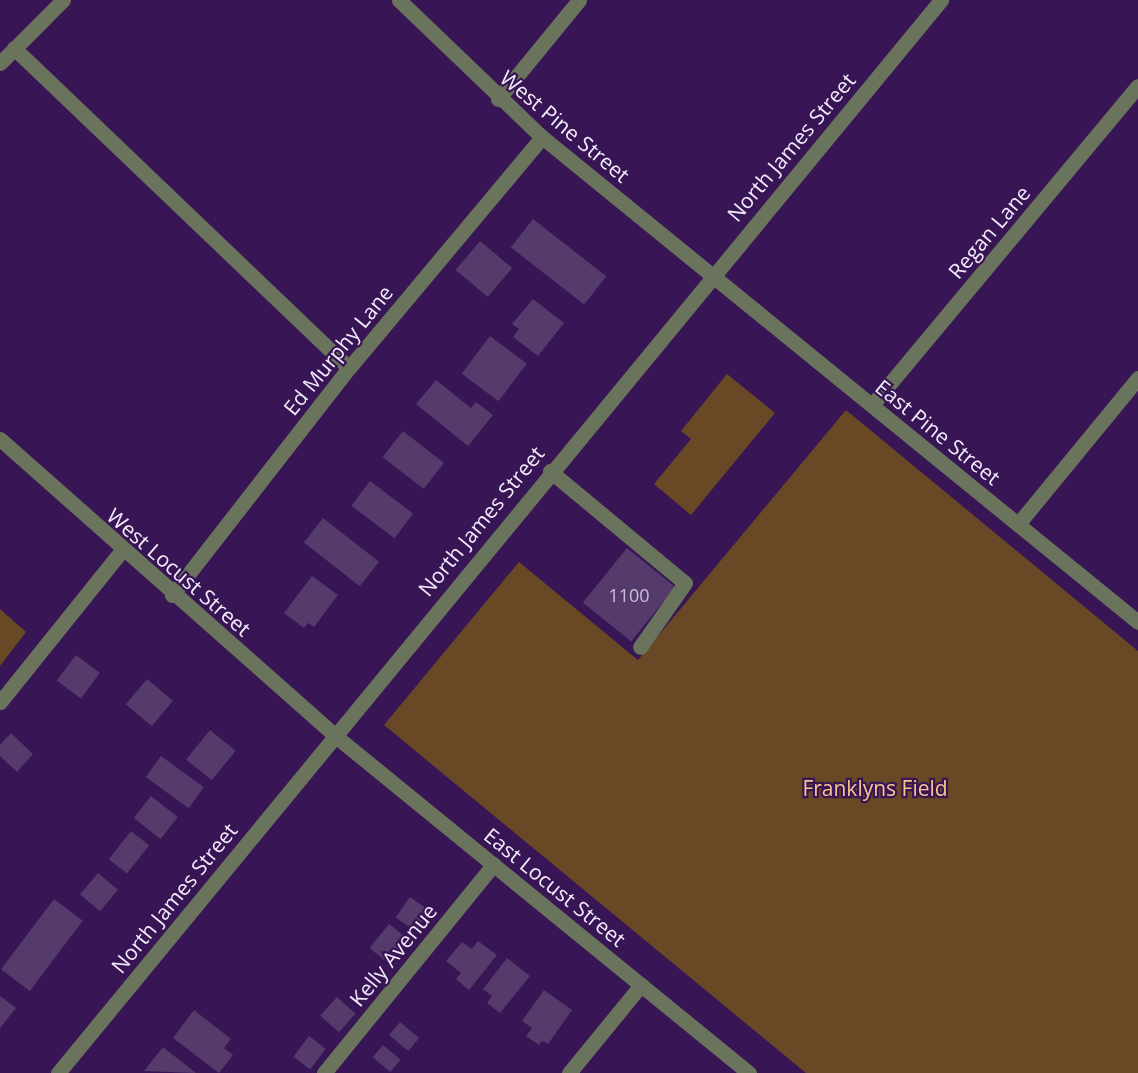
<!DOCTYPE html>
<html>
<head>
<meta charset="utf-8">
<style>
  body { margin:0 }
  #map { position:relative; width:1138px; height:1073px; overflow:hidden; background:#381554; font-family:"Open Sans",sans-serif }
  div>[style] { position:absolute }
  .green>* { inset:0; background:#694825 }
  .building>* { inset:0; background:#543b6c; transform-origin:0 0 }
  .minor>* { height:15px; margin:-7.5px; padding:0 7.5px; transform-origin:7.5px; border-radius:7.5px; background:#6a745c }
  span { translate:-50% -50%; white-space:nowrap; text-align:center; line-height:1.15; -webkit-text-stroke:4.5px #381554; paint-order:stroke }
  .number-label { font-size:18px; color:#cabfd7 }
  .number-label span { -webkit-text-stroke-width:0 }
  .street-label { font-size:21px; color:#f2ebfb }
  .park-label { font-size:21px; color:#f8c38e }
</style>
</head>
<body>
<div id="map">
  <div class="green">
    <div style="clip-path:polygon(727px 374px,775px 413px,691px 515px,654px 484px,691px 439px,681px 431px)"></div>
    <div style="clip-path:polygon(846px 410px,1138px 651px,1138px 1073px,806px 1073px,384px 725px,519px 562px,638px 660px)"></div>
    <div style="clip-path:polygon(0 609px,26px 632px,0 666px)"></div>
  </div>
  <div class="building">
    <div style="left:533px;top:219px;width:93px;height:36px;rotate:38deg"></div>
    <div style="left:480px;top:241px;width:42px;height:38px;rotate:40deg"></div>
    <div style="clip-path:polygon(533px 299px,564px 323px,538px 356px,513px 337px,519px 329px,512px 324px)"></div>
    <div style="left:490px;top:336px;width:46px;height:47px;rotate:37deg"></div>
    <div style="clip-path:polygon(436px 380px,471px 408px,476px 402px,493px 415px,468px 446px,416px 404px)"></div>
    <div style="left:403px;top:431px;width:52px;height:33px;rotate:38deg"></div>
    <div style="left:370px;top:481px;width:54px;height:31px;rotate:37deg"></div>
    <div style="left:323px;top:518px;width:71px;height:31px;rotate:38deg"></div>
    <div style="left:627px;top:548px;width:62px;height:70px;rotate:39deg"></div>
    <div style="clip-path:polygon(312px 576px,338px 595px,314px 627px,308px 623px,304px 628px,284px 613px)"></div>
    <div style="left:76px;top:655px;width:30px;height:32px;rotate:37deg"></div>
    <div style="left:147px;top:679px;width:34px;height:33px;rotate:40deg"></div>
    <div style="left:210px;top:730px;width:33px;height:38px;rotate:39deg"></div>
    <div style="clip-path:polygon(11px 733px,33px 754px,17px 772px,0 756px,0 745px)"></div>
    <div style="left:161px;top:756px;width:53px;height:26px;rotate:36deg"></div>
    <div style="left:151px;top:796px;width:34px;height:28px;rotate:38deg"></div>
    <div style="left:131px;top:831px;width:23px;height:36px;rotate:38deg"></div>
    <div style="left:98px;top:873px;width:26px;height:28px;rotate:40deg"></div>
    <div style="left:410px;top:897px;width:24px;height:25px;rotate:35deg"></div>
    <div style="left:54px;top:899px;width:36px;height:88px;rotate:37deg"></div>
    <div style="left:389px;top:924px;width:26px;height:31px;rotate:39deg"></div>
    <div style="clip-path:polygon(478px 941px,497px 955px,469px 990px,456px 979px,461px 973px,446px 961px,462px 942px,472px 949px)"></div>
    <div style="clip-path:polygon(507px 958px,530px 976px,500px 1013px,487px 1003px,492px 996px,483px 989px)"></div>
    <div style="clip-path:polygon(544px 990px,572px 1010px,548px 1044px,542px 1041px,539px 1045px,526px 1036px,532px 1028px,522px 1021px)"></div>
    <div style="clip-path:polygon(0 996px,16px 1008px,0 1028px)"></div>
    <div style="left:337px;top:997px;width:25px;height:25px;rotate:42deg"></div>
    <div style="clip-path:polygon(194px 1010px,231px 1039px,224px 1048px,233px 1055px,219px 1073px,173px 1038px)"></div>
    <div style="left:400px;top:1022px;width:25px;height:17px;rotate:40deg"></div>
    <div style="left:309px;top:1036px;width:21px;height:26px;rotate:37deg"></div>
    <div style="left:383px;top:1045px;width:23px;height:16px;rotate:40deg"></div>
    <div style="clip-path:polygon(163px 1047px,196px 1073px,144px 1071px)"></div>
  </div>
  <div class="minor">
    <div style="left:399px;top:0;width:198px;rotate:43.8deg"></div>
    <div style="left:542px;top:137px;width:768px;rotate:39.14deg"></div>
    <div style="left:14px;top:48px;width:463px;rotate:43.7deg"></div>
    <div style="left:0;top:63px;width:89px;rotate:-45deg"></div>
    <div style="left:498px;top:99px;width:128px;rotate:-50.7deg"></div>
    <div style="left:872px;top:405px;width:415px;rotate:-50.2deg"></div>
    <div style="left:0;top:439px;width:445px;rotate:41.5deg"></div>
    <div style="left:333px;top:734px;width:537px;rotate:39.18deg"></div>
    <div style="left:550px;top:471px;width:175px;rotate:39.7deg"></div>
    <div style="left:685px;top:583px;width:78px;rotate:125.1deg"></div>
    <div style="left:1018px;top:524px;width:189px;rotate:-50.6deg"></div>
    <div style="left:172px;top:595px;width:288px;rotate:-52.1deg"></div>
    <div style="left:349px;top:368px;width:301px;rotate:-50.1deg"></div>
    <div style="left:0;top:702px;width:195px;rotate:-51.2deg"></div>
    <div style="left:58px;top:1073px;width:1390px;rotate:-50.55deg"></div>
    <div style="left:324px;top:1073px;width:269px;rotate:-50.9deg"></div>
    <div style="left:569px;top:1073px;width:114px;rotate:-50.7deg"></div>
  </div>
  <div class="number-label">
    <span style="left:629px;top:595px">1100</span>
  </div>
  <div class="street-label">
    <span style="left:565px;top:126px;rotate:40deg">West Pine Street</span>
    <span style="left:791px;top:147px;rotate:-50deg">North James Street</span>
    <span style="left:989px;top:232px;rotate:-50deg">Regan Lane</span>
    <span style="left:338px;top:350px;rotate:-51deg">Ed Murphy Lane</span>
    <span style="left:938px;top:432px;rotate:39deg">East Pine Street</span>
    <span style="left:481px;top:521px;rotate:-51deg">North James Street</span>
    <span style="left:179px;top:572px;rotate:41deg">West Locust Street</span>
    <span style="left:555px;top:887px;rotate:39deg">East Locust Street</span>
    <span style="left:174px;top:898px;rotate:-51deg">North James Street</span>
    <span style="left:393px;top:955px;rotate:-51deg">Kelly Avenue</span>
  </div>
  <div class="park-label">
    <span style="left:875px;top:788px">Franklyns Field</span>
  </div>
</div>
</body>
</html>
